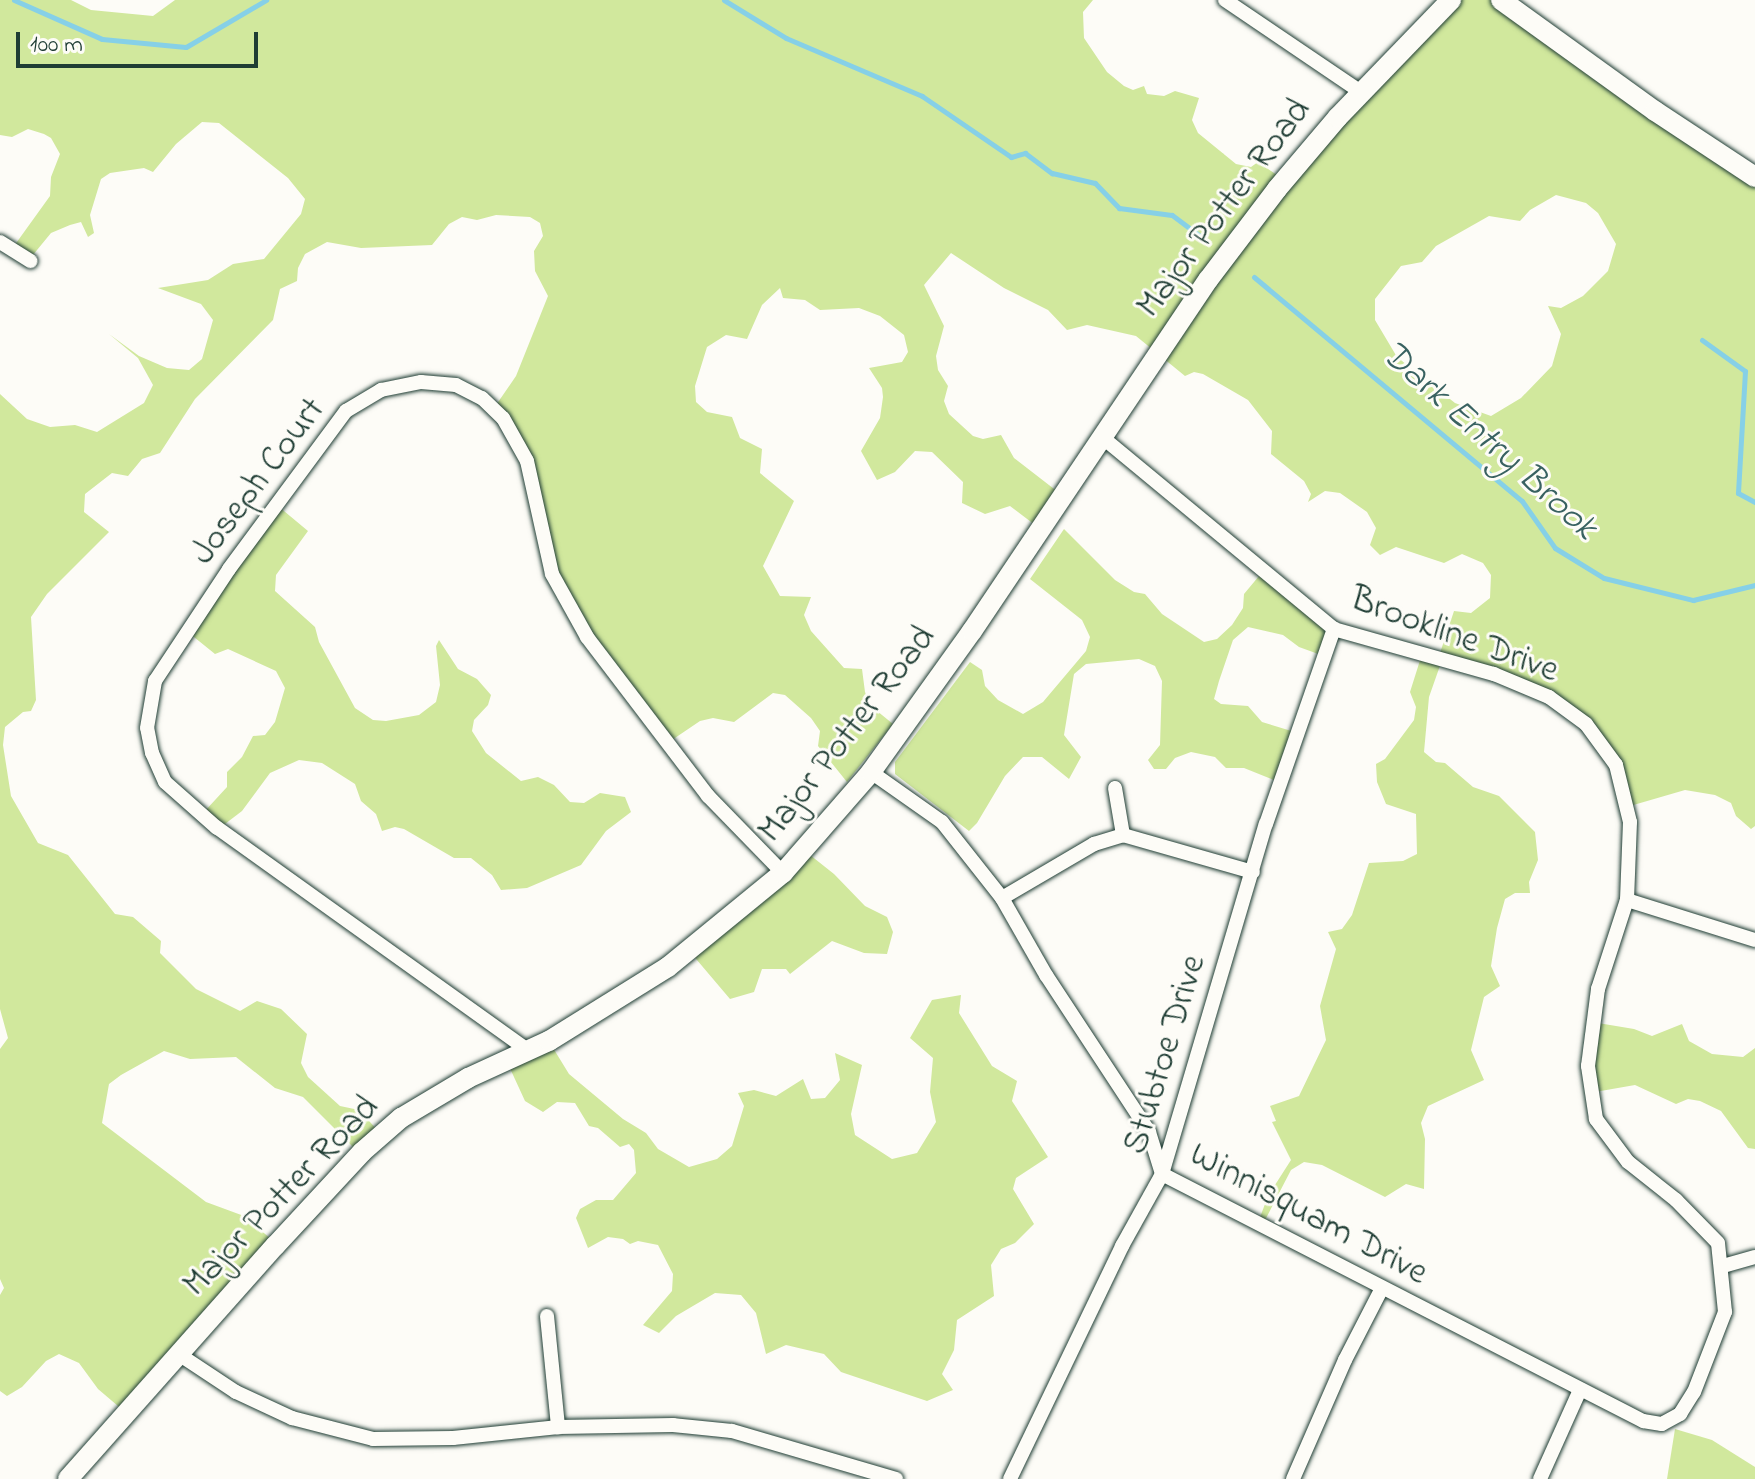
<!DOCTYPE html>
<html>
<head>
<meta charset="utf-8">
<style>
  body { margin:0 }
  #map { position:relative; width:1755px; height:1479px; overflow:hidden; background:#fdfcf7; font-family:"Indie Flower",sans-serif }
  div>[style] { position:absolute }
  .green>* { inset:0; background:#d1e89d }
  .stream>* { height:5px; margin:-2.5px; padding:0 2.5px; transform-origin:2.5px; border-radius:2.5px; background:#86d0e7 }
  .roads { filter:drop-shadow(0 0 2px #1f3d34) drop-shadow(0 0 2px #1f3d34) }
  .street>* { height:14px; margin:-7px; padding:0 7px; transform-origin:7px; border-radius:7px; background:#fdfcf7 }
  .secondary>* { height:20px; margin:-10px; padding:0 10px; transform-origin:10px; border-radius:10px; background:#fdfcf7 }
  span { translate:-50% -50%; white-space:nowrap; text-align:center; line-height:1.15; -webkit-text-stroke:6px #fdfcf7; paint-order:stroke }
  .street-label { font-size:36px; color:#1f3d34 }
  .water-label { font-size:38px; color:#396261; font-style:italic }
  .scale { position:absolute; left:16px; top:32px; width:242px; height:36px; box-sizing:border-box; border:4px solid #1f3d34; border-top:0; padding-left:10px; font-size:24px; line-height:28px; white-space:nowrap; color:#1f3d34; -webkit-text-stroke:6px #fdfcf7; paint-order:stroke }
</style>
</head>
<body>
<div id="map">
  <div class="green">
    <div style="clip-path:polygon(evenodd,0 0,71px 0,91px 10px,153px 16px,175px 0,1093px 0,1083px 12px,1084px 38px,1107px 72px,1124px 86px,1133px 90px,1144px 86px,1147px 94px,1164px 96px,1175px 91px,1199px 98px,1192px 120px,1198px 133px,1236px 164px,1251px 167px,1258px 162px,1284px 180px,1454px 0,1502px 0,1755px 177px,1755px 826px,1751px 829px,1736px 816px,1731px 803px,1715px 795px,1685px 790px,1630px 806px,1619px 768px,1549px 696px,1442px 660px,1429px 697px,1424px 752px,1436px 762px,1445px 763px,1473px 787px,1499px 796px,1535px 832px,1538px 860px,1529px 882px,1530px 893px,1515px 893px,1505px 899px,1497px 928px,1491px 966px,1500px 986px,1484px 997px,1471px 1050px,1484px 1080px,1428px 1106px,1421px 1123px,1425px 1139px,1424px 1189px,1406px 1184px,1385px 1197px,1322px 1165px,1304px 1162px,1291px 1170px,1263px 1224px,1259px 1220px,1268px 1196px,1291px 1160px,1272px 1122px,1276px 1121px,1270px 1106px,1299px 1096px,1326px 1040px,1320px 1006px,1336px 949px,1328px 932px,1342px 929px,1352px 915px,1369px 863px,1403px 861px,1417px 854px,1416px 814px,1386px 804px,1377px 782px,1376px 764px,1385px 759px,1414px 720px,1416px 707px,1410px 692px,1422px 654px,1439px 656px,1454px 611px,1471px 613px,1490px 598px,1491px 575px,1483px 563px,1462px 554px,1444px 563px,1396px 547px,1380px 555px,1370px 545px,1376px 528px,1367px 512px,1340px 493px,1325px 491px,1308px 502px,1311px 494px,1304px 481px,1271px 454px,1272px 431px,1248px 400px,1203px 374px,1194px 372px,1185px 376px,1136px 336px,1087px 325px,1067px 330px,1048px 310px,1004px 288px,951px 253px,924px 285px,944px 326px,936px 356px,938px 370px,948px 386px,944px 401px,949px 414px,973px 436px,983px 439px,1001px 435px,1014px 458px,1058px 492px,1035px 525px,1010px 506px,985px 514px,962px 503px,963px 482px,932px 452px,915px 451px,895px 472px,877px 480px,861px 451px,880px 418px,883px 397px,882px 388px,869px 368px,902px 362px,908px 352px,904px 335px,880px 316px,859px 308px,820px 310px,805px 300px,783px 298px,780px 288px,762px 305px,747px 339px,726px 335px,707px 347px,695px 386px,696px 402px,707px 412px,732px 417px,740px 438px,762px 449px,760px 473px,794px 501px,763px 566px,780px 596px,811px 597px,804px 615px,811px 631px,844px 668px,862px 669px,865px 692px,871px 706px,893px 724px,847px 782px,818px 746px,820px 731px,811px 718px,785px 695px,773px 693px,734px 722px,713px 718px,700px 721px,669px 742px,556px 582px,531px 467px,494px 408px,516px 376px,548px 296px,535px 271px,534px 251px,543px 236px,540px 223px,530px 217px,496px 215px,477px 220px,462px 217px,449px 224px,432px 245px,361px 248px,327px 242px,305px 254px,298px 268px,297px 281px,280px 289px,273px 320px,195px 399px,160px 453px,142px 459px,128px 476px,112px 473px,85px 494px,84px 512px,109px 532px,47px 594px,31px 617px,36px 700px,31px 711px,23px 712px,5px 727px,3px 745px,11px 796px,38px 843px,68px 855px,115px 914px,133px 917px,161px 941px,160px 953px,196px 989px,240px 1011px,257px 1001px,281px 1009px,307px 1034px,301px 1063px,308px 1077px,340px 1106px,359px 1110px,381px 1134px,361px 1155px,303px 1097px,275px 1088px,236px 1057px,190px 1059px,164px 1051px,121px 1075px,109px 1084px,102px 1123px,206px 1202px,244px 1216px,278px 1245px,125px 1412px,98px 1389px,79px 1363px,59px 1354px,46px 1361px,22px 1387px,7px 1396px,0 1391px,0 1295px,4px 1288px,0 1279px,0 1049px,8px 1038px,0 1009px,0 394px,27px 419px,50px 427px,75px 425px,97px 432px,144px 403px,153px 385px,138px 358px,109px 334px,139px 356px,167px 368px,189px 370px,202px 359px,213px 320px,201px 304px,158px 288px,208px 280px,233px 264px,264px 259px,301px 214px,305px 199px,288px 178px,219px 123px,202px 122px,176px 144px,153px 172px,144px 168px,110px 173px,101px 179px,90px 215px,94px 233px,88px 237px,81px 222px,70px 225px,51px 233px,28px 261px,14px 246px,50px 196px,51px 177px,60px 154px,51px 138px,44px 134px,28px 129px,12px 137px,0 135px,0 0,1556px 195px,1586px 203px,1598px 213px,1616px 244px,1608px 271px,1583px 296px,1561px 308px,1548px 306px,1561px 334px,1552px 366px,1521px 398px,1491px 416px,1455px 403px,1397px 357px,1375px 320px,1375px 299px,1401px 266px,1422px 262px,1436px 246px,1489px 216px,1520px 221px,1530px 210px,1556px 195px)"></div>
    <div style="clip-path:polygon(278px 506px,308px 531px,276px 575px,275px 591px,315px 627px,319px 642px,355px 708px,373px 720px,386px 721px,419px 715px,436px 702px,440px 685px,436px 646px,439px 640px,458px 669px,477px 679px,491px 695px,488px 705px,474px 720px,472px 731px,486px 753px,521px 781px,538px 777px,554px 785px,570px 802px,584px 803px,600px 793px,625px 797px,631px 812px,606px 831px,581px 865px,527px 888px,501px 890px,492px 875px,471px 858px,454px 858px,404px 829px,395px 827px,382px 831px,376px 814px,361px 801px,355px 784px,322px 763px,299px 760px,270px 773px,242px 811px,221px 827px,204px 812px,227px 787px,227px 772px,242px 757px,253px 736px,265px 735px,275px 722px,285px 688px,276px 671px,228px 649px,215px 654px,189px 633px)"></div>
    <div style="clip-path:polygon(1064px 529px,1115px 580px,1134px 592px,1145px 594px,1162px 614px,1204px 642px,1217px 639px,1232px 625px,1243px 608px,1244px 594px,1264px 570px,1334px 627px,1321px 655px,1299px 647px,1283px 635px,1248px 627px,1233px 640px,1219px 681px,1214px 699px,1221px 704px,1248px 706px,1262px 722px,1298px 733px,1279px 782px,1244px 768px,1226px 768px,1215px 757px,1191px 752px,1175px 758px,1166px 769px,1154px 769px,1148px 760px,1160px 745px,1162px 681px,1155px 666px,1139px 659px,1086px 664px,1074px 674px,1064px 735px,1081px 757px,1069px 779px,1042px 757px,1023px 757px,1005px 776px,977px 823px,969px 831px,895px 774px,895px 762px,970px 662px,982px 670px,985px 686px,998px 700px,1023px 714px,1043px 702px,1086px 651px,1090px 637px,1082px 620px,1030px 579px)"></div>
    <div style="clip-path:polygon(805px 851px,834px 874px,865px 906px,887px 917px,893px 932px,887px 954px,864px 953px,832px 941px,790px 974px,786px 969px,762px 969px,754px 992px,730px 999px,691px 953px)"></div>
    <div style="clip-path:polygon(961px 995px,959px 1013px,992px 1066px,1017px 1081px,1012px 1101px,1048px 1157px,1016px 1178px,1013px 1189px,1034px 1224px,1015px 1243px,1001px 1249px,991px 1265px,994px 1296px,957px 1320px,954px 1350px,942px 1374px,953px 1390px,927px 1401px,841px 1372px,824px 1354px,786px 1345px,766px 1354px,756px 1313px,741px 1295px,715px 1293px,676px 1316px,659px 1333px,643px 1325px,672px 1291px,673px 1274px,658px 1245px,638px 1241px,630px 1244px,623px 1239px,608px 1237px,588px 1248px,576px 1218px,580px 1209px,596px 1200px,613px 1200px,636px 1173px,634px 1150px,629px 1144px,620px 1147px,598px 1128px,589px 1126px,575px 1103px,557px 1102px,543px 1112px,525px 1101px,508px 1064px,550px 1043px,569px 1074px,623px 1119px,646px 1133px,658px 1149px,689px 1167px,717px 1159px,732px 1146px,744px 1106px,738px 1093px,754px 1090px,776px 1096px,803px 1079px,811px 1099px,825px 1098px,840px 1080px,835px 1053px,862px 1065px,851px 1114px,855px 1135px,892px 1159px,917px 1153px,936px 1122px,930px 1092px,933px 1058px,910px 1038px,932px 1000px)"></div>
    <div style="clip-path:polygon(1598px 1023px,1634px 1029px,1652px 1036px,1682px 1024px,1689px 1041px,1712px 1054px,1743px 1057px,1755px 1048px,1755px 1149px,1748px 1148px,1721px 1111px,1700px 1101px,1688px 1099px,1676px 1104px,1635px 1085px,1595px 1092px,1589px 1060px)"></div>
    <div style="clip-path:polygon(1675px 1429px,1712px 1440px,1755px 1467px,1755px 1479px,1667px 1479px)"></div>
  </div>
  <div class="stream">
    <div style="left:14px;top:0;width:96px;rotate:23.9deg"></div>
    <div style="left:102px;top:39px;width:84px;rotate:5.4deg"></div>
    <div style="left:186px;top:47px;width:93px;rotate:-30.4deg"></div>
    <div style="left:724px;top:0;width:73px;rotate:31.5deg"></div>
    <div style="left:786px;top:38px;width:148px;rotate:23.1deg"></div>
    <div style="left:922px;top:96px;width:108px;rotate:34.4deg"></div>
    <div style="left:1011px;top:157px;width:15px;rotate:-16deg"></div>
    <div style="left:1025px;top:153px;width:34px;rotate:37deg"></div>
    <div style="left:1052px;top:173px;width:44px;rotate:13.1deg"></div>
    <div style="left:1095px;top:183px;width:35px;rotate:46deg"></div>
    <div style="left:1119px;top:208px;width:53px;rotate:7.5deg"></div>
    <div style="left:1172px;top:215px;width:40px;rotate:37deg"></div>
    <div style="left:1254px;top:277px;width:349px;rotate:39.9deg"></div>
    <div style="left:1522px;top:501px;width:57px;rotate:54.9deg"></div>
    <div style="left:1555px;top:548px;width:57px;rotate:31.5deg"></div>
    <div style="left:1604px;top:578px;width:92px;rotate:13.9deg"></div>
    <div style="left:1693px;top:600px;width:64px;rotate:-13.6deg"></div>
    <div style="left:1702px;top:340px;width:53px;rotate:35.8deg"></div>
    <div style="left:1745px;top:371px;width:122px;rotate:93.3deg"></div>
    <div style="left:1738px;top:493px;width:19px;rotate:28deg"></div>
  </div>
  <div class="roads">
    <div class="street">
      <div style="left:1225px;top:0;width:164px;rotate:34.1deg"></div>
      <div style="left:0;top:242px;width:36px;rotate:32deg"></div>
      <div style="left:871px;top:772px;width:87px;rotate:35.2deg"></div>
      <div style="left:942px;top:822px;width:97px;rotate:51.7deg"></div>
      <div style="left:1002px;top:898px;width:89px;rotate:60.3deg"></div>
      <div style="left:1046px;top:975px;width:188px;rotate:56.7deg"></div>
      <div style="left:1149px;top:1132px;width:44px;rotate:72.8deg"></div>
      <div style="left:1162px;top:1174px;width:541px;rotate:27.18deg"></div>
      <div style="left:1643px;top:1421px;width:19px;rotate:9deg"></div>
      <div style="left:1662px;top:1424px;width:21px;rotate:-29deg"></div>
      <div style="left:1680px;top:1414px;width:26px;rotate:-58deg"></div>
      <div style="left:1694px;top:1392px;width:86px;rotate:-68.8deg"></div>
      <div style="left:1725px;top:1312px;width:69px;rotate:-95.8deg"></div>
      <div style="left:1718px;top:1243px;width:60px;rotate:-134.3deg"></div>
      <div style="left:1676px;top:1200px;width:61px;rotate:-141.6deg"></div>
      <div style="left:1628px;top:1162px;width:54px;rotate:-126.7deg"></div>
      <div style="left:1596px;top:1119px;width:54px;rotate:-98.6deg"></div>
      <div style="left:1588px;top:1066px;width:78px;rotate:-82.6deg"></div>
      <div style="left:1598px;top:989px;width:94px;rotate:-72deg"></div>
      <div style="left:1627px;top:900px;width:78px;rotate:-87.8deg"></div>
      <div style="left:1630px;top:822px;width:59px;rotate:-103.8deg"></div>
      <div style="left:1616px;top:765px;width:51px;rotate:-126.2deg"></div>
      <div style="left:1586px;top:724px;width:46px;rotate:-143.9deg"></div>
      <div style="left:1549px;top:697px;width:60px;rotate:-157.3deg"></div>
      <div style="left:1494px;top:674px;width:166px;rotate:-164.3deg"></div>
      <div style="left:1334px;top:629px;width:301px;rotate:-140.4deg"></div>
      <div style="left:1115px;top:788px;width:48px;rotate:80.3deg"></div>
      <div style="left:1002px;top:898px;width:107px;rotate:-30.4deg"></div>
      <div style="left:1094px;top:844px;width:30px;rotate:-17deg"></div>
      <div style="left:1123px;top:835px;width:135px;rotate:15.9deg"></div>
      <div style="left:1627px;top:900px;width:134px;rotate:17.4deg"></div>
      <div style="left:529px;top:1051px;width:384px;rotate:-144.4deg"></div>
      <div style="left:217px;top:828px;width:69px;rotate:-138.5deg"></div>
      <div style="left:165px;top:782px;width:32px;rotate:-114deg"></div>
      <div style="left:152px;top:753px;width:25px;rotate:-101deg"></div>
      <div style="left:147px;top:728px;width:48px;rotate:-80.3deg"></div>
      <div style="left:155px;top:681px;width:134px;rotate:-56.5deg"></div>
      <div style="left:229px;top:569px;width:197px;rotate:-53.5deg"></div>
      <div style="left:346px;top:411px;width:41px;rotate:-31deg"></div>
      <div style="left:381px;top:390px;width:41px;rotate:-11.3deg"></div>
      <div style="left:421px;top:382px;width:35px;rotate:5deg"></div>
      <div style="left:456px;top:385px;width:29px;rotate:27deg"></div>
      <div style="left:482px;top:398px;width:29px;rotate:44deg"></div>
      <div style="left:503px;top:418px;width:49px;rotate:60.8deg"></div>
      <div style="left:527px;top:461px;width:116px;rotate:77.5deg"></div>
      <div style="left:552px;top:574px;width:72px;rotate:60.9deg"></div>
      <div style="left:587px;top:637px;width:200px;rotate:52.7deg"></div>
      <div style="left:708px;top:796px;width:107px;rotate:45.8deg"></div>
      <div style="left:1723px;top:1266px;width:33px;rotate:-16deg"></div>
      <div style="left:547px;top:1316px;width:112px;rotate:84.3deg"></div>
      <div style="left:180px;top:1355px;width:67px;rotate:33.5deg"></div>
      <div style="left:236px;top:1392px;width:62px;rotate:24.9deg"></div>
      <div style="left:292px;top:1418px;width:84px;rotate:14.5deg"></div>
      <div style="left:373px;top:1439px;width:80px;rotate:-0.7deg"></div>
      <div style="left:453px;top:1438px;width:106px;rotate:-6deg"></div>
      <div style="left:558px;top:1427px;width:115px;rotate:-1deg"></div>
      <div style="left:673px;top:1425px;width:59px;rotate:5.8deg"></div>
      <div style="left:732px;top:1431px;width:171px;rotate:16.3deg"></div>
      <div style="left:1010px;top:1479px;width:259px;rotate:-64.3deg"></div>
      <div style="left:1122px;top:1246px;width:82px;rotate:-60.9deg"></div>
      <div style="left:1162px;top:1174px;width:365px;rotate:-73.5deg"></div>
      <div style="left:1266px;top:824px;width:207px;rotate:-70.8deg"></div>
      <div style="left:1293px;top:1479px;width:130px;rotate:-66.4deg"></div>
      <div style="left:1345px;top:1360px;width:81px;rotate:-62.8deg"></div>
      <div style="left:1540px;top:1479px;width:98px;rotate:-65.8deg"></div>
    </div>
    <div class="secondary">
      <div style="left:1501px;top:0;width:190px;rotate:35.8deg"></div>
      <div style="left:1655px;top:111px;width:120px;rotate:33.4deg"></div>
      <div style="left:68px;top:1479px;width:312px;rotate:-48.4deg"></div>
      <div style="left:275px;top:1246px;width:128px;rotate:-47.2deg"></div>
      <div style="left:362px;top:1152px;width:52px;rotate:-41.1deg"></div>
      <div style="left:401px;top:1118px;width:78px;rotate:-30.8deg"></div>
      <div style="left:468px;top:1078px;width:89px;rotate:-24.6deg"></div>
      <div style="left:549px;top:1041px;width:140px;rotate:-31.9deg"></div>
      <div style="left:668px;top:967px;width:149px;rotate:-39.3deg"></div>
      <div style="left:783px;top:873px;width:134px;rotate:-48.9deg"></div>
      <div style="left:871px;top:772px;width:173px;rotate:-54.4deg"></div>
      <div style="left:972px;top:631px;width:423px;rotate:-56.1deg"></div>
      <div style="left:1208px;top:280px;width:114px;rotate:-52.8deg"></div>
      <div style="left:1277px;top:189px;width:94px;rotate:-49.7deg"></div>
      <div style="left:1338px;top:117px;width:163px;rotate:-46deg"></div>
    </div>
  </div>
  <div class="street-label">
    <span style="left:1225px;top:209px;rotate:-53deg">Major Potter Road</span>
    <span style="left:259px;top:482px;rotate:-53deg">Joseph Court</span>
    <span style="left:1454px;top:636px;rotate:20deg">Brookline Drive</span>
    <span style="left:848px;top:735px;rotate:-52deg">Major Potter Road</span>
    <span style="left:1166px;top:1055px;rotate:-73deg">Stubtoe Drive</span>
    <span style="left:282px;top:1197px;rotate:-46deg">Major Potter Road</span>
    <span style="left:1308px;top:1215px;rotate:28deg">Winnisquam Drive</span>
  </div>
  <div class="water-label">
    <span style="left:1488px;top:442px;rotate:42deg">Dark Entry Brook</span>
  </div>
  <div class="scale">100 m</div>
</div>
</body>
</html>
